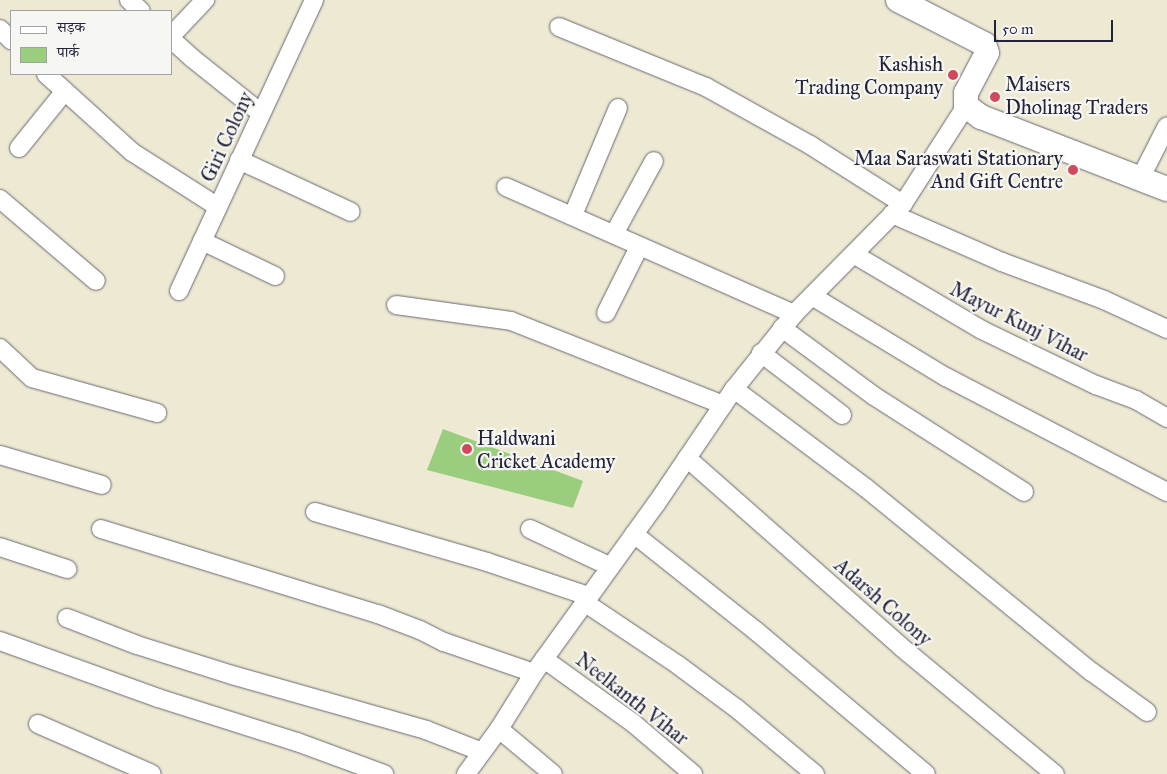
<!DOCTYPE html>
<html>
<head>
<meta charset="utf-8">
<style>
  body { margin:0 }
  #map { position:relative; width:1167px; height:774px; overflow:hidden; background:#eee9d3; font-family:"IM FELL Great Primer","Noto Serif Devanagari",serif }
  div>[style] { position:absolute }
  .green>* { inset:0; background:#9acd7d }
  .roads { filter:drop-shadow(0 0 1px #696870) drop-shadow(0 0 1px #696870) }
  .street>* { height:18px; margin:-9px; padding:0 9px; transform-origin:9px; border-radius:9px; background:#fff }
  .secondary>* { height:24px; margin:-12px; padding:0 12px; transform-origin:12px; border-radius:12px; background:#fff }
  .dots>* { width:14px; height:14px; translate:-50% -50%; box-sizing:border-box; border:2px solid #f6f6f2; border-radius:50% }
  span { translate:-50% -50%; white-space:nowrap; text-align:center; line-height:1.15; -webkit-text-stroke:4.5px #f6f6f2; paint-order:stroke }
  .poi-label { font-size:20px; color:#22223b }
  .right { translate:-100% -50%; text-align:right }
  .left { translate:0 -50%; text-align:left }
  .street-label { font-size:20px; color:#22223b }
  .legend { position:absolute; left:10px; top:10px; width:162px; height:65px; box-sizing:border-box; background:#f6f6f2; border:1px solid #a1a1a9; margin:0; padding:6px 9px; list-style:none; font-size:15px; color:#22223b }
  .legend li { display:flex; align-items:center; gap:10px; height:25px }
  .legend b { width:25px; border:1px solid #a1a1a9 }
  .scale { position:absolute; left:994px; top:20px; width:119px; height:22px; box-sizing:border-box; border:2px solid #22223b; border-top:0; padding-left:6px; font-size:15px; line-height:18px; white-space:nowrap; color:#22223b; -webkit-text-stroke:4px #f6f6f2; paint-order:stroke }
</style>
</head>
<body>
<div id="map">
  <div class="green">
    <div style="clip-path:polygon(443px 429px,583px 481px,573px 508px,427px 470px)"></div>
  </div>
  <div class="roads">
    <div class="street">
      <div style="left:129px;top:0;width:16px;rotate:43deg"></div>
      <div style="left:559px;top:27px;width:159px;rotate:22.2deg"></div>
      <div style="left:706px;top:87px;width:119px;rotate:29.1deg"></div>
      <div style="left:810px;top:145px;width:110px;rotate:32.4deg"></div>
      <div style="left:0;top:29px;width:16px;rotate:45deg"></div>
      <div style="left:171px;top:36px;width:50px;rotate:-46.6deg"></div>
      <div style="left:171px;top:39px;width:28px;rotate:42deg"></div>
      <div style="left:192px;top:58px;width:88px;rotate:38.6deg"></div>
      <div style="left:46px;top:74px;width:116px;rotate:42.2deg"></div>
      <div style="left:132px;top:152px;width:102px;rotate:32.6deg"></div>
      <div style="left:19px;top:148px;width:73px;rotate:-51.1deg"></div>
      <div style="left:239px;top:160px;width:123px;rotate:24.9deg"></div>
      <div style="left:1140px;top:179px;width:59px;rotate:-63deg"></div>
      <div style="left:506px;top:187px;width:315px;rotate:23.8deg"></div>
      <div style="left:0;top:199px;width:126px;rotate:40.5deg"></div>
      <div style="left:892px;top:214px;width:120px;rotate:23.6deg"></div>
      <div style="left:1002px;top:262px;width:109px;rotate:20.4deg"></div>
      <div style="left:1104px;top:300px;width:69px;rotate:24.7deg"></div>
      <div style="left:573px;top:215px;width:116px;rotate:-67.2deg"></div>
      <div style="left:614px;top:234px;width:83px;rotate:-61.3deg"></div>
      <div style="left:202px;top:241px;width:81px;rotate:25.6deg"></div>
      <div style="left:855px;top:255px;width:147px;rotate:30.6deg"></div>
      <div style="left:982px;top:330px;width:127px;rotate:25.8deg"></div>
      <div style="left:1096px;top:385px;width:43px;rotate:20.6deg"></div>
      <div style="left:1136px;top:400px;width:36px;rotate:30deg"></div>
      <div style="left:179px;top:291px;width:321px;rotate:-65.1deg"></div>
      <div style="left:812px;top:296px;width:157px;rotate:31.2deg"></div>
      <div style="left:946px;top:377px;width:249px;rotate:27.5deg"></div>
      <div style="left:396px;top:305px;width:116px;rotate:7.9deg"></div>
      <div style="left:511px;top:321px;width:228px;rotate:21.6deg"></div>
      <div style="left:606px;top:313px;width:74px;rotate:-63.4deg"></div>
      <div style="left:782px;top:328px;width:114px;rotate:36.5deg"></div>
      <div style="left:874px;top:396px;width:178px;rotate:32.6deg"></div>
      <div style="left:0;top:348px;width:44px;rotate:43.2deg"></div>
      <div style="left:32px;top:378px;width:130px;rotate:15.6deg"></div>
      <div style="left:761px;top:353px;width:102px;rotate:37.4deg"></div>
      <div style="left:734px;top:389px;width:165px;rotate:36.9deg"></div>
      <div style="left:866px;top:488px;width:291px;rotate:39.2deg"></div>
      <div style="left:1092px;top:672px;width:68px;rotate:36deg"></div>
      <div style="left:0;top:455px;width:106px;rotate:16.4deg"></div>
      <div style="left:687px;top:458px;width:284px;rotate:41.4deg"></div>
      <div style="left:900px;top:646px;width:201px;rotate:39.6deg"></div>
      <div style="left:315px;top:512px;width:179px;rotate:16.2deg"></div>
      <div style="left:487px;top:562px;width:107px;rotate:18.6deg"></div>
      <div style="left:101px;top:529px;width:290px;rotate:17.1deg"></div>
      <div style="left:378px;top:614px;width:45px;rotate:20.9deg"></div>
      <div style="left:420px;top:630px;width:27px;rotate:27deg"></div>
      <div style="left:444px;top:642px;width:95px;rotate:19deg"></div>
      <div style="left:530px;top:529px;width:89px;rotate:25.1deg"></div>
      <div style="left:634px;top:534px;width:156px;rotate:38.5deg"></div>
      <div style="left:756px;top:631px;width:222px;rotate:40.1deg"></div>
      <div style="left:0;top:547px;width:71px;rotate:18.2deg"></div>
      <div style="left:584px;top:602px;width:113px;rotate:33.8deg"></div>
      <div style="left:678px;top:665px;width:72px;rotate:36.6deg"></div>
      <div style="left:736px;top:708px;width:103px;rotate:39.9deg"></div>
      <div style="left:67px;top:618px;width:75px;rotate:21.1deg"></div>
      <div style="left:137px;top:645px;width:100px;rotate:17.5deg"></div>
      <div style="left:232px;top:675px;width:202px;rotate:15.8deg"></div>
      <div style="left:426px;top:730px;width:60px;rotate:21.4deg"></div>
      <div style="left:0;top:641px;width:168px;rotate:19.8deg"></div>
      <div style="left:158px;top:698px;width:146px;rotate:17.6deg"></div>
      <div style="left:297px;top:742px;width:93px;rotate:20.2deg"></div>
      <div style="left:544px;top:659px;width:110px;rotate:35.7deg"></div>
      <div style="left:633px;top:723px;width:79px;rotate:40.4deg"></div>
      <div style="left:38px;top:724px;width:124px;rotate:23.7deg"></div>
      <div style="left:499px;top:729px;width:70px;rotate:39.8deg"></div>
      <div style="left:466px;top:774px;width:56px;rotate:-53.7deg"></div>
      <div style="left:499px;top:729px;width:66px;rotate:-58deg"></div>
      <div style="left:534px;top:673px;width:208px;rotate:-54.2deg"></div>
      <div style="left:656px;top:504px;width:139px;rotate:-55.9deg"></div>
      <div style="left:734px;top:389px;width:96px;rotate:-51.3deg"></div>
      <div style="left:794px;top:314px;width:155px;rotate:-45.3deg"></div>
      <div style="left:903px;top:204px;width:117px;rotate:-57.3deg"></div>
    </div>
    <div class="secondary">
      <div style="left:898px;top:0;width:97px;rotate:27.1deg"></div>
      <div style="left:984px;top:44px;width:9px;rotate:72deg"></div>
      <div style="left:987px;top:53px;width:45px;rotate:117.7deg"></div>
      <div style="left:966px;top:93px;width:13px;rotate:90deg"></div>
      <div style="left:966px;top:106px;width:19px;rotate:36deg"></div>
      <div style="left:981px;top:117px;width:199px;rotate:21.2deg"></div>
    </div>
  </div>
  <div class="dots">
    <div style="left:953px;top:75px;background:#d1495b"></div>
    <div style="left:995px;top:97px;background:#d1495b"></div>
    <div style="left:1073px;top:170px;background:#d1495b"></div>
    <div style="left:467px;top:449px;background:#d1495b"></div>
  </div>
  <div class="poi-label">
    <span class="right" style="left:943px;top:76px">Kashish<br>Trading Company</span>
    <span class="left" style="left:1005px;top:96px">Maisers<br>Dholinag Traders</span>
    <span class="right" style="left:1063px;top:170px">Maa Saraswati Stationary<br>And Gift Centre</span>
    <span class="left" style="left:477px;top:450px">Haldwani<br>Cricket Academy</span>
  </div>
  <div class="street-label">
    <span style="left:227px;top:137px;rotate:-65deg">Giri Colony</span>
    <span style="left:1019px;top:322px;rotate:27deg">Mayur Kunj Vihar</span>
    <span style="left:883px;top:602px;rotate:41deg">Adarsh Colony</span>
    <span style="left:632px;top:699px;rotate:38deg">Neelkanth Vihar</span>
  </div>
  <ul class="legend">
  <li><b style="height:6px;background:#fff"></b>सड़क</li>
  <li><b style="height:14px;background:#9acd7d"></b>पार्क</li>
  </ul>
  <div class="scale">50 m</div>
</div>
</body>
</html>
